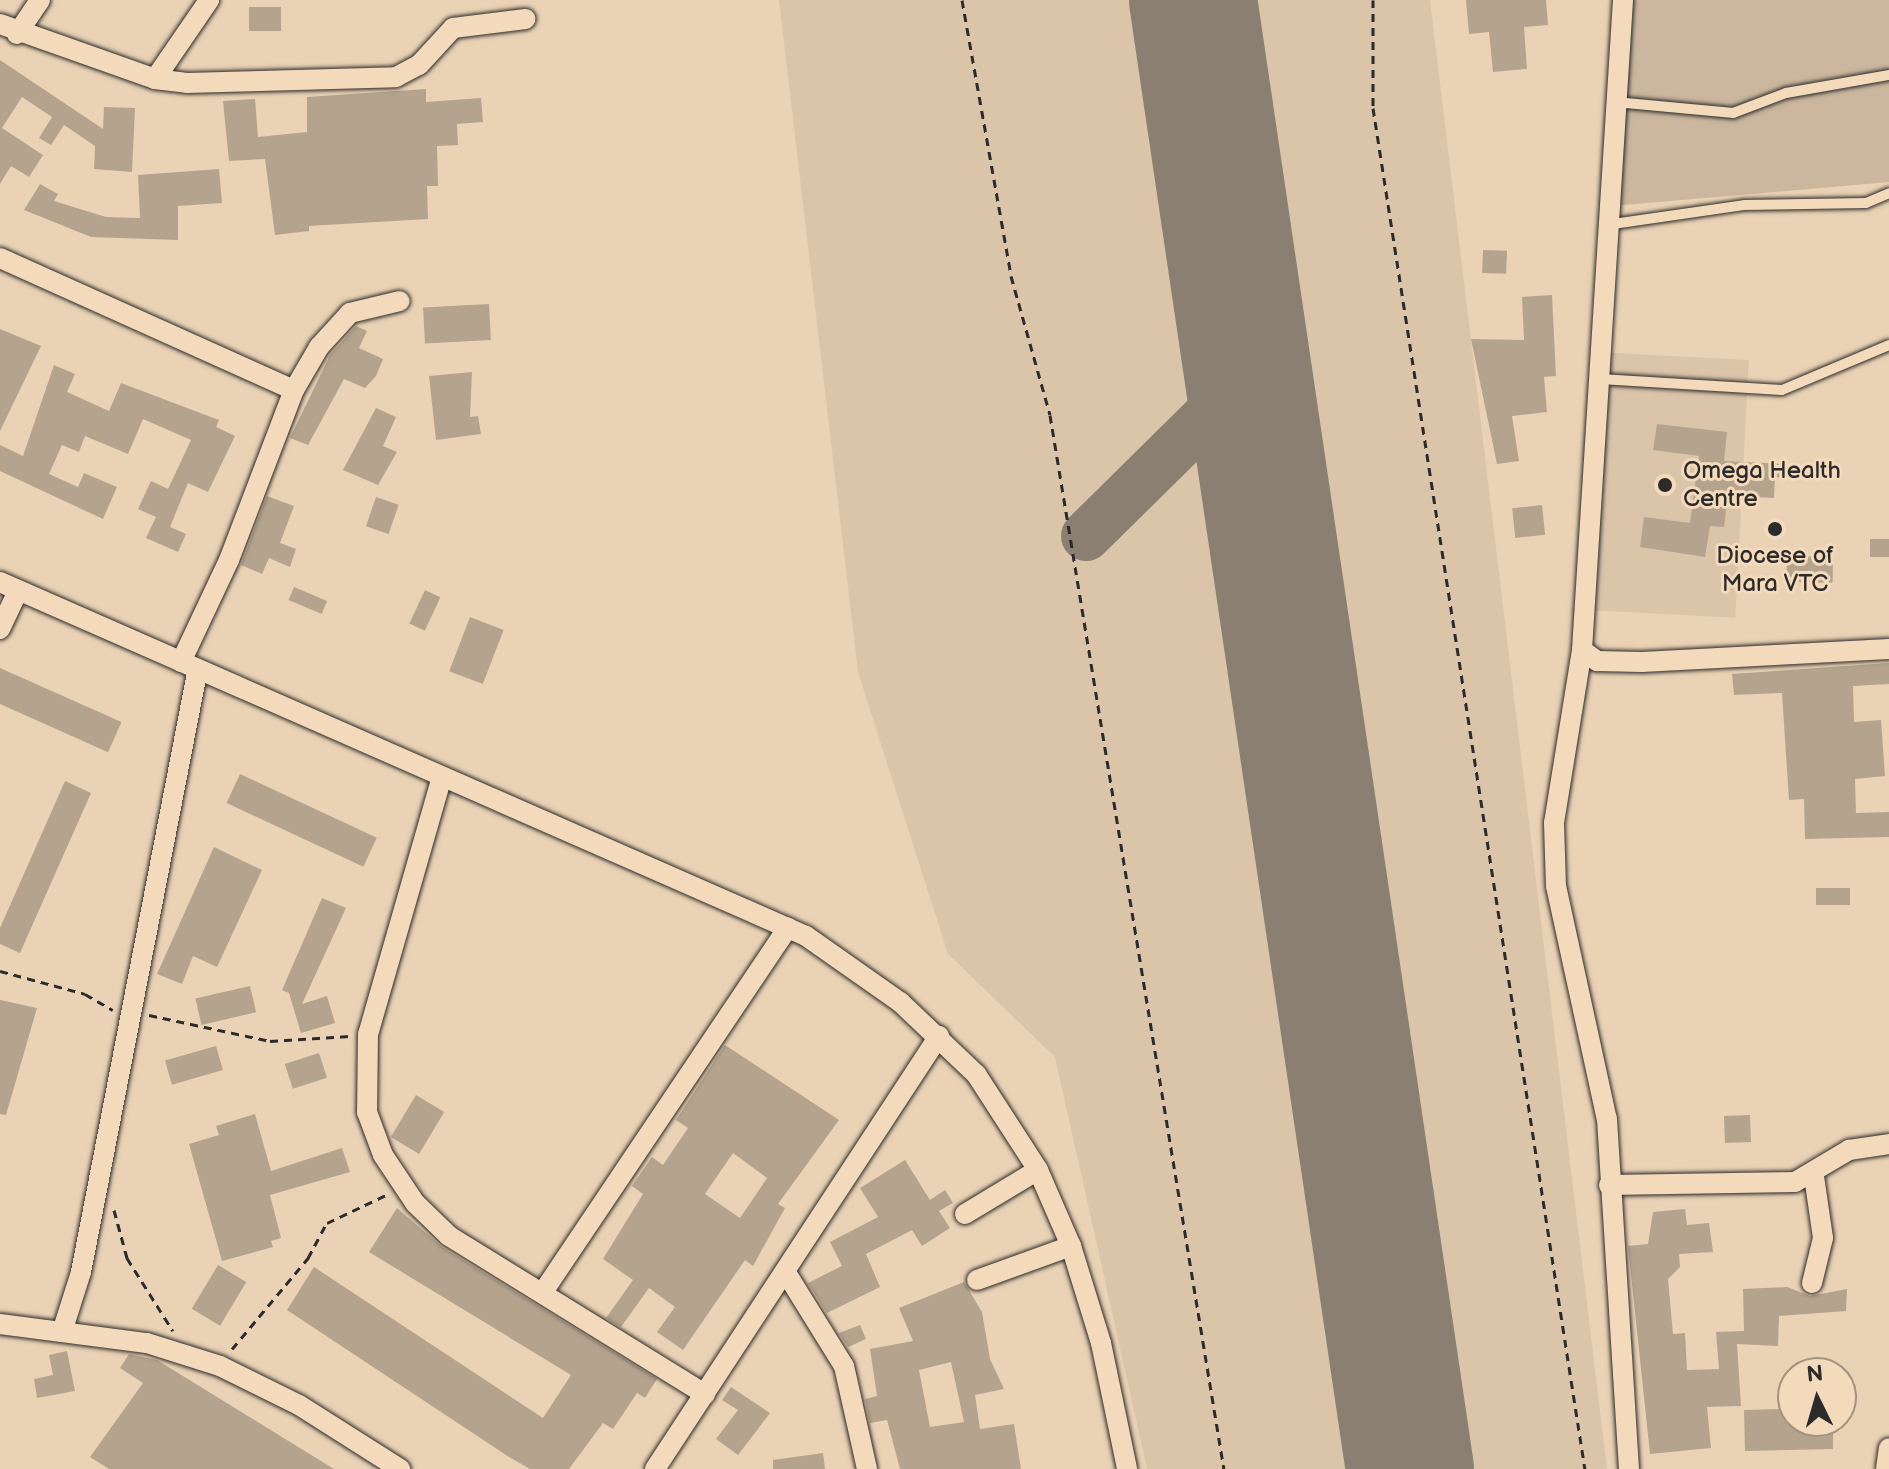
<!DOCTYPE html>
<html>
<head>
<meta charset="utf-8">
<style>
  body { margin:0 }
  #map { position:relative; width:1889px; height:1469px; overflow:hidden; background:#ead3b4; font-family:"Balsamiq Sans",sans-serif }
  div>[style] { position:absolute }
  .built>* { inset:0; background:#dac5a9; transform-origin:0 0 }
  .green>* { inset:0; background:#cab79d }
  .taxiway>* { height:50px; margin:-25px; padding:0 25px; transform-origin:25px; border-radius:25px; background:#8a7f70 }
  .runway>* { height:128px; margin:-64px; padding:0 64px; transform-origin:64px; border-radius:64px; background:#8a7f70 }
  .building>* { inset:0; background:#b4a48e; transform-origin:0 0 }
  .path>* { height:3px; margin-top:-1.5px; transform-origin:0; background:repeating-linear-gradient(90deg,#2b2b2b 0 8px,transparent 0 14px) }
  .roads { filter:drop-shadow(0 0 2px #2b2b2b) drop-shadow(0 0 2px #2b2b2b) }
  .service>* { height:10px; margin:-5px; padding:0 5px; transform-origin:5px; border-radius:5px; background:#f2daba }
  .minor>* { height:20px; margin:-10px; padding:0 10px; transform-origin:10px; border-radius:10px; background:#f2daba }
  .dots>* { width:22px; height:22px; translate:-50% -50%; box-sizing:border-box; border:4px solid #f2daba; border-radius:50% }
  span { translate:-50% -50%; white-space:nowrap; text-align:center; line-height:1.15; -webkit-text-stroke:6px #f2daba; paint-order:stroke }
  .poi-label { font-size:24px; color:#2b2b2b }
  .left { translate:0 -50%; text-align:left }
  .north { position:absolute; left:1777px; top:1357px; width:80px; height:80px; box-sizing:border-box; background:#f2daba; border:2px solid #a29481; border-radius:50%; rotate:355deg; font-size:22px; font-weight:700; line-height:32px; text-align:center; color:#2b2b2b }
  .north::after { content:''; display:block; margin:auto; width:28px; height:36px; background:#2b2b2b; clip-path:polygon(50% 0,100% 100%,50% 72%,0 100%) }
</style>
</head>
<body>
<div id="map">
  <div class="built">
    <div style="clip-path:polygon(779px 0,1430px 0,1607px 1469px,1147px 1469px,1055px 1057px,948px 954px,858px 672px)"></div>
    <div style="left:1596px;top:352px;width:153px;height:258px;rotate:3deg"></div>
  </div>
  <div class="green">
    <div style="clip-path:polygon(1616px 0,1889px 0,1889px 182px,1601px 207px)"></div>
  </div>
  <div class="taxiway">
    <div style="left:1086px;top:536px;width:228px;rotate:-44.6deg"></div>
  </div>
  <div class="runway">
    <div style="left:1193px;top:0;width:1485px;rotate:81.6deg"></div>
  </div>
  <div class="building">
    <div style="clip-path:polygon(1466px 0,1546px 0,1548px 25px,1524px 27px,1527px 69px,1493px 72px,1489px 32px,1469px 34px)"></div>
    <div style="left:281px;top:7px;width:24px;height:32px;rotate:90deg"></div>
    <div style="clip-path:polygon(0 60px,103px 129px,104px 107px,135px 108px,132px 172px,94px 169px,95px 146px,64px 125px,51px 145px,39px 138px,52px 117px,22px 97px,2px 128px,43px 155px,29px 177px,11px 166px,0 184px)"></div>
    <div style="clip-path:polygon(426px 89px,426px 102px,481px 98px,483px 122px,457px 124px,458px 145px,437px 146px,438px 186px,427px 186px,428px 219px,309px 226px,309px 231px,275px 235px,265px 159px,229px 161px,223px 101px,255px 99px,258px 137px,307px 132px,307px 97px)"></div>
    <div style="clip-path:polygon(219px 169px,222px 203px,178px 206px,178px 240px,91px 237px,24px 210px,40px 184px,58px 194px,54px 201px,106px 217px,140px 218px,138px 175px)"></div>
    <div style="left:1483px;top:250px;width:24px;height:23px;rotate:2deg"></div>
    <div style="clip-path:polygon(1552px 295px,1556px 376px,1544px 377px,1547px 412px,1512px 416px,1519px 461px,1497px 464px,1471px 339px,1524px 340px,1522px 297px)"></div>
    <div style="left:489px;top:304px;width:36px;height:66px;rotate:87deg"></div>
    <div style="clip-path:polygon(356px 326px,367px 331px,359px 348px,383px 359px,376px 376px,365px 388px,344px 379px,308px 445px,290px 438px,330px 355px)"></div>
    <div style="clip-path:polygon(0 329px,41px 346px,0 431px)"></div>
    <div style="clip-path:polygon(54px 365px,75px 374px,67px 392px,109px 411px,121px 383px,219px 420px,216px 427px,235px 436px,208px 492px,188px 483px,170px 527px,186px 534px,178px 552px,146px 538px,156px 517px,138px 509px,151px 481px,168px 489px,191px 440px,143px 419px,128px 454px,85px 436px,79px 452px,62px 445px,49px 474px,78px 487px,84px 473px,117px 487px,103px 519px,0 471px,0 445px,23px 456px)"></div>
    <div style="clip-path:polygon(472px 372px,470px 417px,478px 416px,481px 434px,436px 440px,429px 376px)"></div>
    <div style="clip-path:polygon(376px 408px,396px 417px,383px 446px,397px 452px,378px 485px,343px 470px)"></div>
    <div style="clip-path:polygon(1657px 424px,1727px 432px,1724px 461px,1787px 464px,1787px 478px,1775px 477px,1774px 498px,1728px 496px,1724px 527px,1710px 526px,1705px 557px,1640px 547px,1644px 517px,1690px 523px,1699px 456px,1653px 450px)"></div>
    <div style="clip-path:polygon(267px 496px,294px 506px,280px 543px,296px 549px,290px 567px,269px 558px,262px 574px,241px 565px)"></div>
    <div style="left:376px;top:497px;width:24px;height:31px;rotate:19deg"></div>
    <div style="left:1542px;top:505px;width:30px;height:30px;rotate:84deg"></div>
    <div style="left:1870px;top:539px;width:19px;height:18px"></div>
    <div style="left:1787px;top:556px;width:46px;height:26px;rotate:1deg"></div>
    <div style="left:294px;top:587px;width:36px;height:14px;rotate:23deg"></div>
    <div style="left:425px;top:590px;width:17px;height:37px;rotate:25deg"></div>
    <div style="left:470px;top:617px;width:36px;height:58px;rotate:21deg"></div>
    <div style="clip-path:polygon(1889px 663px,1889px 684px,1853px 686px,1854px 722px,1881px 720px,1885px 776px,1855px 779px,1856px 813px,1889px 812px,1889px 837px,1805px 839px,1804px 799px,1789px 800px,1782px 693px,1734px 695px,1732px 674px)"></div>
    <div style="left:0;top:668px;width:133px;height:33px;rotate:24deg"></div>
    <div style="left:240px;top:774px;width:151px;height:32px;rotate:25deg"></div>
    <div style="clip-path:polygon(65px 781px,91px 793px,20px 953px,0 944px,0 928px)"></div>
    <div style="clip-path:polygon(214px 847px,262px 870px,217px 967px,193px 956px,182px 984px,157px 974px)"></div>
    <div style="left:1816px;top:888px;width:34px;height:17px"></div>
    <div style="clip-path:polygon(322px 898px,346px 908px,302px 1004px,327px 996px,335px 1023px,301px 1033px,289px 993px,282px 990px)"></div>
    <div style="left:250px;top:986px;width:27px;height:56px;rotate:77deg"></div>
    <div style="clip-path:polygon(0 1000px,37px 1008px,6px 1115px,0 1114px)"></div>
    <div style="clip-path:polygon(evenodd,725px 1045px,839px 1120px,778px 1204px,785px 1208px,753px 1266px,745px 1260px,683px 1350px,657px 1332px,675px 1307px,649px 1288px,621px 1327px,606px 1318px,633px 1280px,603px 1259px,643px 1194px,632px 1186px,652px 1157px,663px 1165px,688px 1128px,676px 1120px,725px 1045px,733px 1153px,767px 1178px,740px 1218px,705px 1194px,733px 1153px)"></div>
    <div style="left:216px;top:1046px;width:25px;height:53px;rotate:74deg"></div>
    <div style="left:319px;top:1053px;width:26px;height:36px;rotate:72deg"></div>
    <div style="left:416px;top:1095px;width:33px;height:49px;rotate:31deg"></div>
    <div style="clip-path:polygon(255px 1114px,271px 1171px,342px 1148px,350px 1172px,270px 1195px,281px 1238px,271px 1241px,273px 1247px,222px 1261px,189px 1144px,219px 1135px,216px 1126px)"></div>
    <div style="left:1750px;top:1115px;width:27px;height:26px;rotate:88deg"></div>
    <div style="clip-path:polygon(905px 1160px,930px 1200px,945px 1190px,953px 1203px,939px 1211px,950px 1228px,922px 1246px,912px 1230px,866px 1254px,880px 1287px,827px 1313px,808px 1283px,842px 1266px,830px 1242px,878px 1217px,860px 1188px)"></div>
    <div style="clip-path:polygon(397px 1208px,442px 1247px,657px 1379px,645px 1398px,637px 1393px,613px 1429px,603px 1423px,569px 1469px,530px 1469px,509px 1457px,287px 1310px,314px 1267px,543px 1418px,571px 1375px,369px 1252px)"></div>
    <div style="clip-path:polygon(1685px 1209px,1687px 1225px,1709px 1223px,1713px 1252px,1679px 1254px,1680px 1267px,1668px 1279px,1673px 1334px,1685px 1333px,1687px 1370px,1719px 1369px,1716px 1332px,1744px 1331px,1743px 1289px,1787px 1287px,1810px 1296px,1847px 1289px,1846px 1311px,1779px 1316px,1778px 1346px,1737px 1344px,1741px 1406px,1707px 1407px,1711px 1448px,1650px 1454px,1628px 1246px,1648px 1244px,1653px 1212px)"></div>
    <div style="left:218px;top:1265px;width:33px;height:51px;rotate:31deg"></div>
    <div style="clip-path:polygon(evenodd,964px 1282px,982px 1312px,990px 1359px,1004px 1389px,975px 1395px,980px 1429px,1014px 1424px,1021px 1469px,900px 1469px,887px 1420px,870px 1423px,865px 1399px,877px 1396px,870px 1349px,913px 1341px,899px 1308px,964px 1282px,951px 1362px,964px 1422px,930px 1427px,919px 1370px,951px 1362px)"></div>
    <div style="clip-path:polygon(860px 1325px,866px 1339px,848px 1347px,839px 1333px)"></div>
    <div style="clip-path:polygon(67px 1351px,75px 1391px,37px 1398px,34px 1379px,53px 1375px,49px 1355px)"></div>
    <div style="clip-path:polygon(129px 1354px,157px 1360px,334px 1469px,109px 1469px,90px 1457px,143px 1383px,120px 1368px)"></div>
    <div style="clip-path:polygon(731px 1387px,770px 1413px,738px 1455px,716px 1439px,738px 1410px,722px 1400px)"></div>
    <div style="clip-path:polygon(1779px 1393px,1793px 1393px,1793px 1421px,1833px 1421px,1833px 1449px,1745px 1451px,1744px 1410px,1779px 1409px)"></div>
    <div style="clip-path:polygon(823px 1453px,825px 1469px,773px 1469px,773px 1460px)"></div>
  </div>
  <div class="path">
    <div style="left:962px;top:0;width:280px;rotate:79.9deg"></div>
    <div style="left:1011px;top:276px;width:144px;rotate:74.3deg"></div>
    <div style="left:1050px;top:415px;width:1068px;rotate:80.63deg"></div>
    <div style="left:1373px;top:0;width:108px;rotate:90deg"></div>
    <div style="left:1373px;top:108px;width:1377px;rotate:81.15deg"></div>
    <div style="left:0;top:971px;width:88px;rotate:15.1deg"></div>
    <div style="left:85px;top:994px;width:32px;rotate:30deg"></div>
    <div style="left:149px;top:1015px;width:124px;rotate:12.1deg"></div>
    <div style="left:270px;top:1041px;width:80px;rotate:-3.6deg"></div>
    <div style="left:114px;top:1210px;width:50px;rotate:74.8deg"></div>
    <div style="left:127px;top:1258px;width:86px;rotate:57.8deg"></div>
    <div style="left:232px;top:1349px;width:119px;rotate:-50.1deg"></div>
    <div style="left:308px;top:1258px;width:40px;rotate:-62deg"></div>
    <div style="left:327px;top:1223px;width:65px;rotate:-25.4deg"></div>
  </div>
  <div class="roads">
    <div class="service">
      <div style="left:1615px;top:102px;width:119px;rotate:5.3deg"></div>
      <div style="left:1733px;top:113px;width:57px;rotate:-20.7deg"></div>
      <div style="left:1786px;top:93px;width:105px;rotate:-9.9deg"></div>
      <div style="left:1606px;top:225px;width:139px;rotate:-8.2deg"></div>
      <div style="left:1744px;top:205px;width:122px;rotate:-0.9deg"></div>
      <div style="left:1866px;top:203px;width:25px;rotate:-23deg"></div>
      <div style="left:1600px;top:379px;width:182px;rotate:3.5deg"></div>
      <div style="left:1782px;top:390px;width:116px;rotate:-22.8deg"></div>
    </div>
    <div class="minor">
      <div style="left:1623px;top:0;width:651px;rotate:93.61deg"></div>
      <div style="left:1582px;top:650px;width:19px;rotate:36deg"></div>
      <div style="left:1597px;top:661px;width:45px;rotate:1.3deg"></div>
      <div style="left:1642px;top:662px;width:247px;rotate:-3deg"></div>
      <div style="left:0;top:24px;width:164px;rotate:19.5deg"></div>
      <div style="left:155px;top:79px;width:32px;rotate:7deg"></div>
      <div style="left:187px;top:83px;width:209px;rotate:-1.6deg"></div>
      <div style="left:396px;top:77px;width:26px;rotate:-28deg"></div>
      <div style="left:419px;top:65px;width:50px;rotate:-47.4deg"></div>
      <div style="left:453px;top:28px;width:73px;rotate:-7.1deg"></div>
      <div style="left:17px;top:34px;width:41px;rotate:-55.9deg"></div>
      <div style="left:155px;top:79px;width:96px;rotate:-55.6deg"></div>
      <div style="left:0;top:258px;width:322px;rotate:24.2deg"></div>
      <div style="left:0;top:582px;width:880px;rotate:23.71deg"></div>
      <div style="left:806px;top:936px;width:115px;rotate:35.1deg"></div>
      <div style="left:900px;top:1002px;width:105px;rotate:43.5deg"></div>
      <div style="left:976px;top:1074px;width:114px;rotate:57.1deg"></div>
      <div style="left:1038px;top:1170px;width:83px;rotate:66.5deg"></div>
      <div style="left:1071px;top:1246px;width:102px;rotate:72.8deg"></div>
      <div style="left:1101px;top:1343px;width:129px;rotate:78.3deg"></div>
      <div style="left:0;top:629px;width:42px;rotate:-64.7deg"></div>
      <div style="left:1582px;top:650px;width:175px;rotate:99.2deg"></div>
      <div style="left:1554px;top:823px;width:63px;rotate:88.2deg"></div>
      <div style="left:1556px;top:886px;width:239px;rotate:77.7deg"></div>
      <div style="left:1607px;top:1119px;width:351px;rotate:86.4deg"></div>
      <div style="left:181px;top:662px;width:113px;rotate:-64.8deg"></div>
      <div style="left:229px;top:560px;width:182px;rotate:-69.1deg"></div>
      <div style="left:294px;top:390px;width:50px;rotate:-59.8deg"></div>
      <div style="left:319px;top:347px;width:46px;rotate:-47.6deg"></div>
      <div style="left:350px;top:313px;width:51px;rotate:-13.5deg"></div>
      <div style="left:441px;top:780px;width:264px;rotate:106deg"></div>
      <div style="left:368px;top:1034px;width:78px;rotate:90.7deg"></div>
      <div style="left:367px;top:1112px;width:46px;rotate:69.6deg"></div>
      <div style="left:383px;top:1155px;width:58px;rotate:56.3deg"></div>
      <div style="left:415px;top:1203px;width:47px;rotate:44.1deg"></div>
      <div style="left:449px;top:1236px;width:301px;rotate:31.7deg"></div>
      <div style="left:1609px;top:1185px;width:186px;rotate:-0.9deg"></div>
      <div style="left:1795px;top:1182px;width:63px;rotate:-30.7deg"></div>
      <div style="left:1849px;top:1150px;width:40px;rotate:-8.5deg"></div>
      <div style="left:965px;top:1214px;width:85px;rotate:-31.1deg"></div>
      <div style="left:785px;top:1271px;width:112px;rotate:58.2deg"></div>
      <div style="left:844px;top:1366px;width:106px;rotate:77.4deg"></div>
      <div style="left:977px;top:1280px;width:100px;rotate:-19.9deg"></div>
      <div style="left:1812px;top:1283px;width:46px;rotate:-76.3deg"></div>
      <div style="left:1823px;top:1238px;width:63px;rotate:-98.3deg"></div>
      <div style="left:543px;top:1292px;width:439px;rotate:-56.1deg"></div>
      <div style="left:0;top:1324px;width:148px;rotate:7.4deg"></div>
      <div style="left:147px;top:1343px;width:77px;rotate:17.5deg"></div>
      <div style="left:220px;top:1366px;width:88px;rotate:26.3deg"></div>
      <div style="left:299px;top:1405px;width:120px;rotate:32.4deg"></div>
      <div style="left:62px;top:1332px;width:63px;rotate:-72.4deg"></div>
      <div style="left:81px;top:1272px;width:610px;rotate:-79.04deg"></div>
      <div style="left:655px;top:1469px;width:518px;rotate:-56.74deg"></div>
      <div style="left:1886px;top:1469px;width:21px;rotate:-82deg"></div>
    </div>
  </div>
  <div class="dots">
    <div style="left:1665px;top:485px;background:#2b2b2b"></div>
    <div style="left:1775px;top:529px;background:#2b2b2b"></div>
  </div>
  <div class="poi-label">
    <span class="left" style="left:1683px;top:485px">Omega Health<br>Centre</span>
    <span style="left:1775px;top:570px">Diocese of<br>Mara VTC</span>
  </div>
  <div class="north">N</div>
</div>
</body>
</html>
